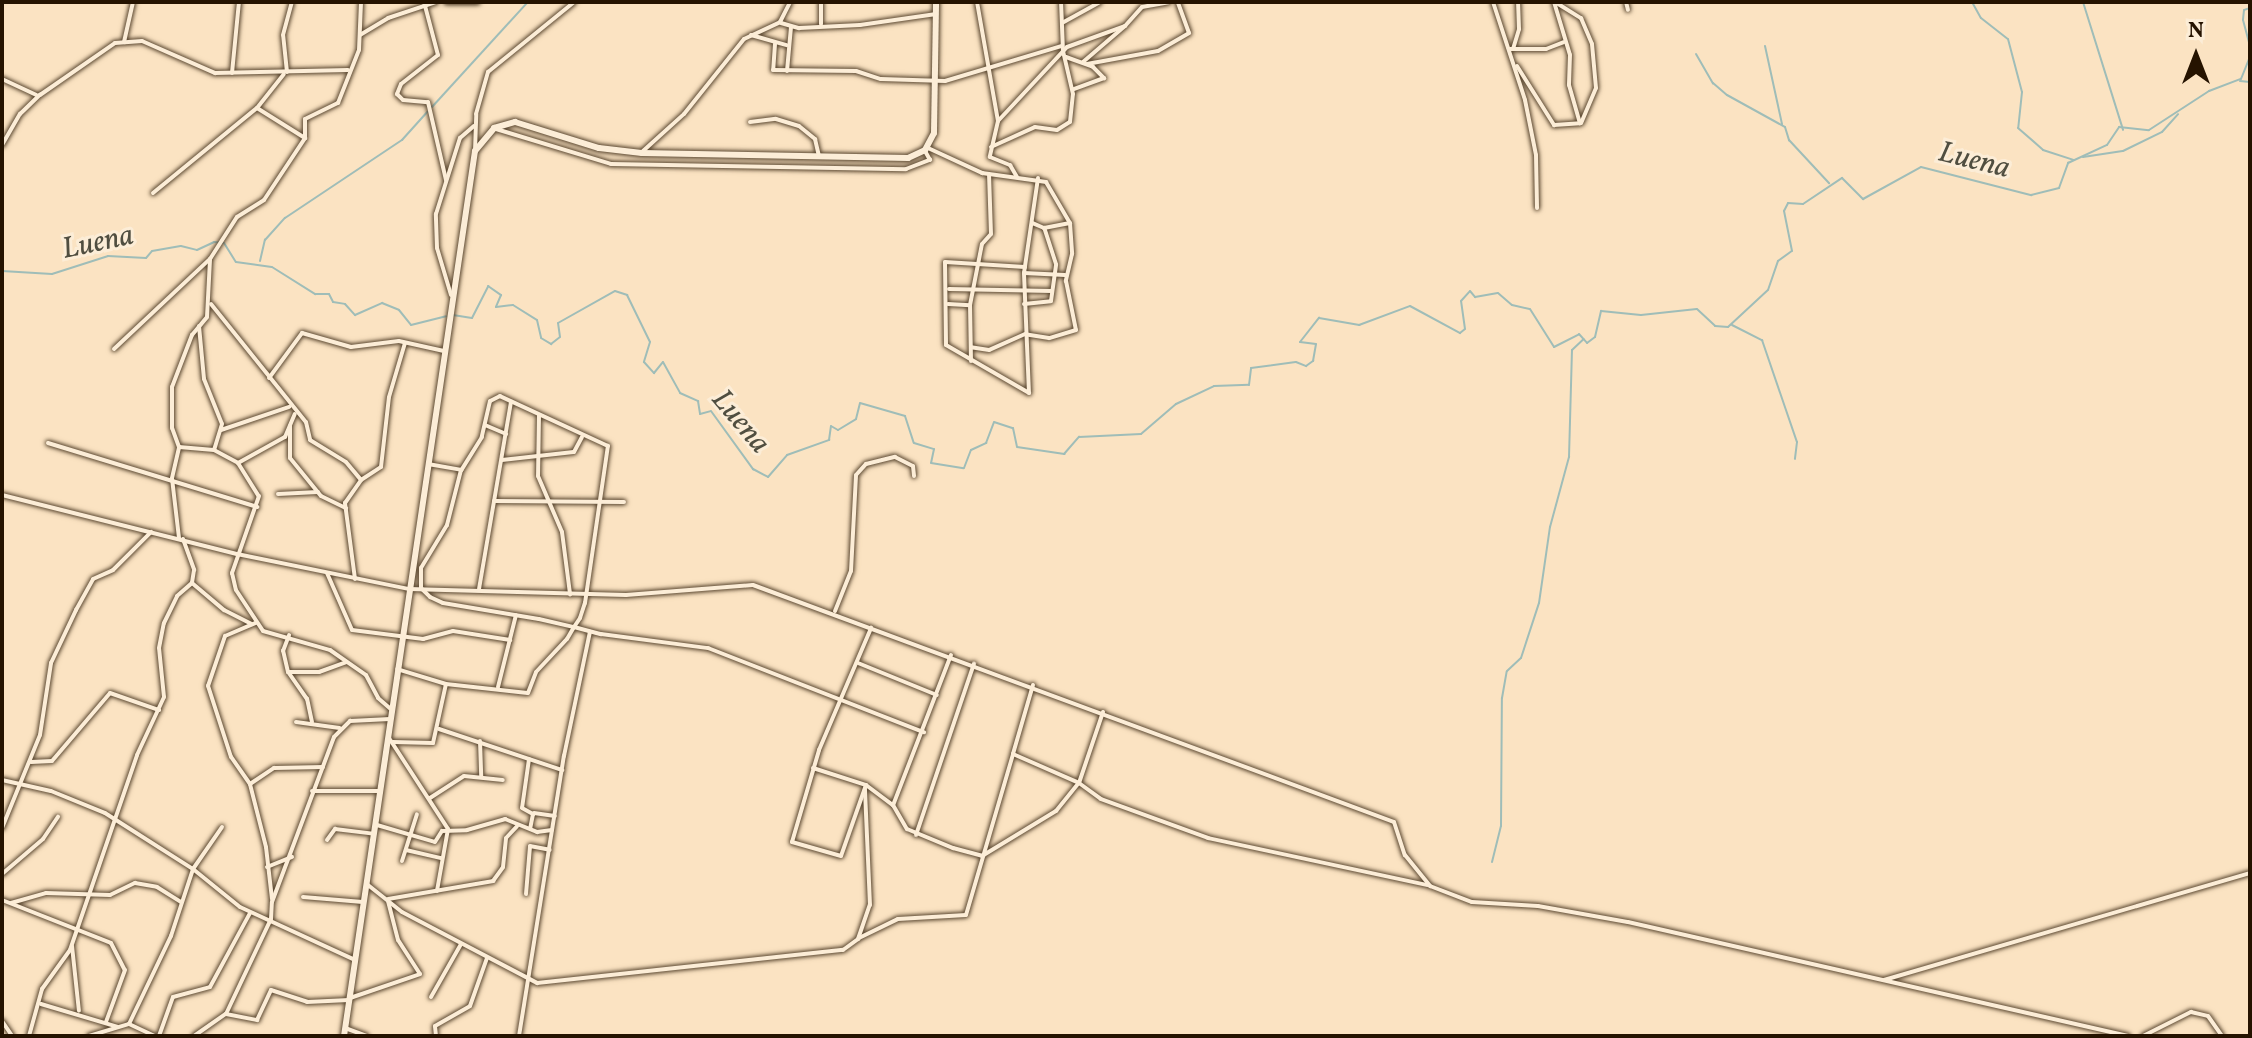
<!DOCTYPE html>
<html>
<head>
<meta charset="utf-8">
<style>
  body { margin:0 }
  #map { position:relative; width:2252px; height:1038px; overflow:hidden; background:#fbe3c2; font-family:Vollkorn,serif }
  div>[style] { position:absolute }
  .stream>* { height:2px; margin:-1px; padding:0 1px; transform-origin:1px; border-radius:1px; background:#9fbdb8 }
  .roads { filter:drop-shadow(0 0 2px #5a4730) drop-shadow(0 0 2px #5a4730) }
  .street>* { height:4px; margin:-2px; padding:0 2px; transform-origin:2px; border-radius:2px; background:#fcedd7 }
  .secondary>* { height:6px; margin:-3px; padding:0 3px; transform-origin:3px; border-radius:3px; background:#fcedd7 }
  span { translate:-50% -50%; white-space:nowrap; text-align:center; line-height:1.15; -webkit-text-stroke:6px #fcedd7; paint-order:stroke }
  .water-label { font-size:30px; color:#504e40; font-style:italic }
  .frame { position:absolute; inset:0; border:4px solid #251300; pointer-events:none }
  .north { position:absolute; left:2156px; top:16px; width:80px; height:80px; -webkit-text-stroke:6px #fcedd7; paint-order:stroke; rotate:0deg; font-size:22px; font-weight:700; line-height:32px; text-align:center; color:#251300 }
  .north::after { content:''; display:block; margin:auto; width:28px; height:36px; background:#251300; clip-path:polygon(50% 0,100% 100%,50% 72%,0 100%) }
</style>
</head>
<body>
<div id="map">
  <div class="stream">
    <div style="left:1972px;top:2px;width:18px;rotate:61deg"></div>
    <div style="left:1981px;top:18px;width:34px;rotate:38deg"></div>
    <div style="left:2008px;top:39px;width:55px;rotate:75.2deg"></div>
    <div style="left:2022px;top:92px;width:36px;rotate:96deg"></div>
    <div style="left:2018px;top:128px;width:33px;rotate:41deg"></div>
    <div style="left:2043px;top:150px;width:32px;rotate:18deg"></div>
    <div style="left:2083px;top:2px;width:134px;rotate:72.6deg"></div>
    <div style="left:2250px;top:8px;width:6px;rotate:162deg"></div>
    <div style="left:2244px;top:10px;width:10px;rotate:96deg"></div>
    <div style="left:2243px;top:20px;width:27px;rotate:75deg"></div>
    <div style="left:1765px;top:46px;width:80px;rotate:77.7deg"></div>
    <div style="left:1696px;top:54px;width:34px;rotate:60deg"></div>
    <div style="left:1713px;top:83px;width:18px;rotate:41deg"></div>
    <div style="left:1727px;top:95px;width:66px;rotate:28.9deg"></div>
    <div style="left:1785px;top:127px;width:14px;rotate:73deg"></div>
    <div style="left:1789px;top:140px;width:59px;rotate:47.1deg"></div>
    <div style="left:2240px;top:81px;width:10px;rotate:6deg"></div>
    <div style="left:432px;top:107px;width:142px;rotate:-47.6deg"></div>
    <div style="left:2083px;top:157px;width:40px;rotate:-8.5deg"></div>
    <div style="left:2123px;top:151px;width:43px;rotate:-26deg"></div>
    <div style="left:2162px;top:132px;width:24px;rotate:-48deg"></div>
    <div style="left:260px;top:261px;width:22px;rotate:-77deg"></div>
    <div style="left:265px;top:240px;width:30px;rotate:-48deg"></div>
    <div style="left:285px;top:218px;width:141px;rotate:-33.7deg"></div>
    <div style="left:402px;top:140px;width:38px;rotate:-48deg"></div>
    <div style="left:2px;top:271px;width:50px;rotate:3.4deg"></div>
    <div style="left:52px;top:274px;width:59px;rotate:-17.8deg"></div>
    <div style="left:108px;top:256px;width:38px;rotate:3deg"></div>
    <div style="left:146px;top:258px;width:9px;rotate:-49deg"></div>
    <div style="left:152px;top:251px;width:29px;rotate:-10deg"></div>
    <div style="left:181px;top:246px;width:16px;rotate:14deg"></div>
    <div style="left:197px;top:250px;width:19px;rotate:-25deg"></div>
    <div style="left:214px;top:242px;width:10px;rotate:6deg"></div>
    <div style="left:224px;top:243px;width:22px;rotate:58deg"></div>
    <div style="left:236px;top:262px;width:36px;rotate:8deg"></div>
    <div style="left:272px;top:267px;width:51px;rotate:32.1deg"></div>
    <div style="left:315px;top:294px;width:14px"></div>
    <div style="left:329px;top:294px;width:9px;rotate:63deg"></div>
    <div style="left:333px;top:302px;width:12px;rotate:9deg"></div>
    <div style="left:345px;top:304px;width:15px;rotate:48deg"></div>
    <div style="left:355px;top:315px;width:30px;rotate:-24deg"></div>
    <div style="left:382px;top:303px;width:18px;rotate:22deg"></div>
    <div style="left:399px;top:310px;width:19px;rotate:51deg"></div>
    <div style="left:411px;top:325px;width:36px;rotate:-14deg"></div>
    <div style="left:453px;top:315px;width:19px;rotate:9deg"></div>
    <div style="left:472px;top:318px;width:36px;rotate:-63deg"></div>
    <div style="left:488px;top:286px;width:16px;rotate:35deg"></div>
    <div style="left:501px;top:295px;width:13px;rotate:113deg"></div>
    <div style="left:496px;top:307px;width:17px;rotate:-7deg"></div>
    <div style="left:513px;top:305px;width:28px;rotate:32deg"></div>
    <div style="left:537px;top:320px;width:18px;rotate:77deg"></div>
    <div style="left:541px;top:338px;width:12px;rotate:31deg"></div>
    <div style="left:551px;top:344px;width:11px;rotate:-38deg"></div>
    <div style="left:560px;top:337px;width:14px;rotate:-98deg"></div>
    <div style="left:558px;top:323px;width:65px;rotate:-29.3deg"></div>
    <div style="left:615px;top:291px;width:13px;rotate:18deg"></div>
    <div style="left:627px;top:295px;width:52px;rotate:63.9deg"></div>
    <div style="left:650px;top:342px;width:21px;rotate:107deg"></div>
    <div style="left:644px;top:362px;width:15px;rotate:48deg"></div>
    <div style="left:654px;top:373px;width:14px;rotate:-51deg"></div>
    <div style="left:663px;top:362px;width:35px;rotate:61deg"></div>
    <div style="left:680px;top:393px;width:20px;rotate:24deg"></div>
    <div style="left:698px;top:401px;width:13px;rotate:81deg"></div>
    <div style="left:700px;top:414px;width:11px;rotate:-15deg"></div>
    <div style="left:711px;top:411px;width:72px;rotate:54.1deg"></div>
    <div style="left:753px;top:469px;width:17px;rotate:28deg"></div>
    <div style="left:768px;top:477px;width:29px;rotate:-49deg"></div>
    <div style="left:787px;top:455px;width:45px;rotate:-19.7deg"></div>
    <div style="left:829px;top:440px;width:14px;rotate:-82deg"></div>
    <div style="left:831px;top:426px;width:8px;rotate:30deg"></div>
    <div style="left:838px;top:430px;width:21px;rotate:-31deg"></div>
    <div style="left:856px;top:419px;width:16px;rotate:-76deg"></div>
    <div style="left:860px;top:403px;width:47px;rotate:16.1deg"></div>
    <div style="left:905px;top:416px;width:28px;rotate:72deg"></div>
    <div style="left:914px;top:443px;width:21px;rotate:17deg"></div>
    <div style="left:934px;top:449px;width:14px;rotate:102deg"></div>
    <div style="left:931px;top:463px;width:33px;rotate:9deg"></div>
    <div style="left:964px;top:468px;width:19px;rotate:-69deg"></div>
    <div style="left:971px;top:450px;width:17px;rotate:-25deg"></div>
    <div style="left:986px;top:443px;width:22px;rotate:-69deg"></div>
    <div style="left:994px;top:422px;width:20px;rotate:18deg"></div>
    <div style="left:1013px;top:428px;width:19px;rotate:78deg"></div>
    <div style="left:1017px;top:447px;width:48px;rotate:8.5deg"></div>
    <div style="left:1064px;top:454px;width:23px;rotate:-49deg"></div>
    <div style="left:1079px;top:437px;width:62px;rotate:-2.8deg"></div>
    <div style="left:1141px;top:434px;width:46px;rotate:-40.6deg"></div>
    <div style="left:1176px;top:404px;width:42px;rotate:-25.3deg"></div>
    <div style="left:1214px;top:386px;width:35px;rotate:-2deg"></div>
    <div style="left:1249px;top:385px;width:17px;rotate:-83deg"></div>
    <div style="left:1251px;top:368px;width:45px;rotate:-7.6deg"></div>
    <div style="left:1296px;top:362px;width:11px;rotate:22deg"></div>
    <div style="left:1306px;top:366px;width:9px;rotate:-36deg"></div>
    <div style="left:1313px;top:361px;width:17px;rotate:-80deg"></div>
    <div style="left:1316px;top:344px;width:16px;rotate:-173deg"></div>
    <div style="left:1300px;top:342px;width:31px;rotate:-52deg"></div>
    <div style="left:1319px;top:318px;width:41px;rotate:9.9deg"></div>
    <div style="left:1359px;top:325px;width:54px;rotate:-20.4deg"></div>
    <div style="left:1410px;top:306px;width:57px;rotate:28.4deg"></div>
    <div style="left:1460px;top:333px;width:6px;rotate:-39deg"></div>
    <div style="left:1465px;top:329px;width:28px;rotate:-98deg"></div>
    <div style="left:1461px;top:301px;width:13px;rotate:-48deg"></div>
    <div style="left:1470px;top:291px;width:8px;rotate:50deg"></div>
    <div style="left:1475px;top:297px;width:23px;rotate:-10deg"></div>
    <div style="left:1498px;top:293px;width:18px;rotate:41deg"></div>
    <div style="left:1512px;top:305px;width:18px;rotate:13deg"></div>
    <div style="left:1530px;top:309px;width:45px;rotate:57.7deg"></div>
    <div style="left:1554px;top:347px;width:28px;rotate:-27deg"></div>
    <div style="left:1579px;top:334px;width:12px;rotate:48deg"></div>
    <div style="left:1587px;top:343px;width:10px;rotate:-37deg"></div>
    <div style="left:1595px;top:337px;width:27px;rotate:-77deg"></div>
    <div style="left:1601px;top:311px;width:40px;rotate:5.7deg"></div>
    <div style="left:1641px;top:315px;width:56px;rotate:-6.1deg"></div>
    <div style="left:1697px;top:309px;width:25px;rotate:43deg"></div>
    <div style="left:1715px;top:326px;width:13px;rotate:4deg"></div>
    <div style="left:1728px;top:327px;width:54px;rotate:-42.8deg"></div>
    <div style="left:1768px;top:290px;width:31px;rotate:-71deg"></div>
    <div style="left:1778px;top:261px;width:17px;rotate:-36deg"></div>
    <div style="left:1792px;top:251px;width:41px;rotate:-101.3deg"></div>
    <div style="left:1784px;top:211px;width:9px;rotate:-63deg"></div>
    <div style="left:1788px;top:203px;width:15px;rotate:4deg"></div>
    <div style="left:1803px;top:204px;width:47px;rotate:-33.7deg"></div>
    <div style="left:1842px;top:178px;width:30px;rotate:45deg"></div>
    <div style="left:1863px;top:199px;width:66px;rotate:-28.9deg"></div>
    <div style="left:1921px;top:167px;width:114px;rotate:14.3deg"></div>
    <div style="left:2031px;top:195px;width:29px;rotate:-14deg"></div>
    <div style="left:2059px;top:188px;width:27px;rotate:-70deg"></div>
    <div style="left:2068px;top:163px;width:43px;rotate:-24.8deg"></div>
    <div style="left:2107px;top:145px;width:22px;rotate:-56deg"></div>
    <div style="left:2119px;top:127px;width:30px;rotate:6deg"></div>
    <div style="left:2149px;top:130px;width:72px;rotate:-33deg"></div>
    <div style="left:2209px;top:91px;width:34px;rotate:-21deg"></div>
    <div style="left:2241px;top:79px;width:24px;rotate:-68deg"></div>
    <div style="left:1732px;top:325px;width:34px;rotate:27deg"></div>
    <div style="left:1762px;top:340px;width:108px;rotate:71.1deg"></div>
    <div style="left:1797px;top:442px;width:17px;rotate:97deg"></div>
    <div style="left:1492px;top:862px;width:37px;rotate:-76deg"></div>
    <div style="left:1501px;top:826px;width:128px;rotate:-89.6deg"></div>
    <div style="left:1502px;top:698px;width:27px;rotate:-80deg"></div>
    <div style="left:1507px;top:671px;width:19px;rotate:-43deg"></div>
    <div style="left:1521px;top:658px;width:58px;rotate:-71.9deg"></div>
    <div style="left:1539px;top:603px;width:77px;rotate:-81.8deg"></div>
    <div style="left:1550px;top:527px;width:73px;rotate:-74.8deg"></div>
    <div style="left:1569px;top:457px;width:107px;rotate:-88.4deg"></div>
    <div style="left:1572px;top:350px;width:16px;rotate:-43deg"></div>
  </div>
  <div class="roads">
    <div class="street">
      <div style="left:424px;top:2px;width:55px;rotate:75.2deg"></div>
      <div style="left:438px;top:55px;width:47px;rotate:141.9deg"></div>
      <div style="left:401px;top:84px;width:11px;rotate:112deg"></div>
      <div style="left:397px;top:94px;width:8px;rotate:45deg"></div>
      <div style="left:403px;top:100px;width:25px;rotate:5deg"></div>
      <div style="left:428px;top:102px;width:80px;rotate:77deg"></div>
      <div style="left:446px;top:2px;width:32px"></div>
      <div style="left:821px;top:2px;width:22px;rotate:90deg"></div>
      <div style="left:977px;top:2px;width:121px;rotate:80deg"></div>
      <div style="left:998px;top:121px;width:37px;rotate:103deg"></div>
      <div style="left:990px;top:157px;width:22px;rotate:22deg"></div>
      <div style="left:1010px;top:165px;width:14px;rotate:60deg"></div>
      <div style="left:1493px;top:2px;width:103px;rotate:71.9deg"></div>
      <div style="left:1525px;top:100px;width:56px;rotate:78.7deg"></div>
      <div style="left:1536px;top:155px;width:53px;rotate:88.9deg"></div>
      <div style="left:1554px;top:2px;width:55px;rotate:73.2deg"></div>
      <div style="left:1570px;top:55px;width:30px;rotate:92deg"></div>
      <div style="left:1569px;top:85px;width:40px;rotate:74deg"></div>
      <div style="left:1555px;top:2px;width:31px;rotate:32deg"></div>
      <div style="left:1581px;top:18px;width:28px;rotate:67deg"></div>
      <div style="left:1592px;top:44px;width:44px;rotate:84.8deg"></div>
      <div style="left:1596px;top:88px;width:38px;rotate:113deg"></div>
      <div style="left:1626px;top:2px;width:8px;rotate:76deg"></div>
      <div style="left:781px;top:23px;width:19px;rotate:16deg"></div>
      <div style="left:799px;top:28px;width:61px;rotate:-2.8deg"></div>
      <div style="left:860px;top:25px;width:77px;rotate:-8.2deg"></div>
      <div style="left:1062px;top:23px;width:43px;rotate:-28.9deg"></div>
      <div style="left:1125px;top:26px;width:25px;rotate:-48deg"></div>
      <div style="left:1142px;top:7px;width:27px;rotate:-10deg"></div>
      <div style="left:360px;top:35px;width:33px;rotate:-31deg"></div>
      <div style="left:388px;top:18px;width:51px;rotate:-18.4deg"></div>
      <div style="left:751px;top:35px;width:37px;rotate:16deg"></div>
      <div style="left:124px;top:42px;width:41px;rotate:-77.3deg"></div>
      <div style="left:775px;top:44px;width:26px;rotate:94deg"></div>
      <div style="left:773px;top:70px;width:83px;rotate:0.7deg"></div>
      <div style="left:856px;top:71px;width:26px;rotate:18deg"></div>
      <div style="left:881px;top:79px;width:64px;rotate:1.8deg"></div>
      <div style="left:945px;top:81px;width:122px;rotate:-16.7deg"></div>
      <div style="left:1510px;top:49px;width:36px"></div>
      <div style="left:1546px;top:49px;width:19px;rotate:-21deg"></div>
      <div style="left:1513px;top:49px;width:21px;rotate:-73deg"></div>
      <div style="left:1519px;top:29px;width:27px;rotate:-92deg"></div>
      <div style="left:1066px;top:57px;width:29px;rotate:20deg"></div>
      <div style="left:1093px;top:67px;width:16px;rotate:45deg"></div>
      <div style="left:1104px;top:78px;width:33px;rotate:160deg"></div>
      <div style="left:1087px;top:64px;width:72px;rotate:-10.4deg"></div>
      <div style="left:1158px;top:51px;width:36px;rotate:-30deg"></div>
      <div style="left:1189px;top:33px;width:33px;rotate:-110deg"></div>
      <div style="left:1517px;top:66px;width:70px;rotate:57.9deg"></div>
      <div style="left:1554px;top:125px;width:26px;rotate:-4deg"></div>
      <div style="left:787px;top:71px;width:44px;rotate:-84.8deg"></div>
      <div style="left:287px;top:72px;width:37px;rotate:-96deg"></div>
      <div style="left:283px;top:35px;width:34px;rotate:-75deg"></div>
      <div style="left:232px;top:73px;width:71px;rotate:-84.4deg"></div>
      <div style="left:2px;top:79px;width:38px;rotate:25deg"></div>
      <div style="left:257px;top:108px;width:57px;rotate:32deg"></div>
      <div style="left:998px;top:121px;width:101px;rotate:-47deg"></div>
      <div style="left:1067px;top:47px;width:62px;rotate:-19.9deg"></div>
      <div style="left:1125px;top:26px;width:55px;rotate:139.4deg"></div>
      <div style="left:750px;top:122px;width:26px;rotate:-7deg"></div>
      <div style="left:776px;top:119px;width:24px;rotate:17deg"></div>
      <div style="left:799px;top:126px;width:21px;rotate:39deg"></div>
      <div style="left:815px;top:139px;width:17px;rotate:77deg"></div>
      <div style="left:496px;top:129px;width:120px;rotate:16.9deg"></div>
      <div style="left:611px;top:164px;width:295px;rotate:1deg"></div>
      <div style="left:906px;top:169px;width:26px;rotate:-21deg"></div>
      <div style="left:930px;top:160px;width:10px;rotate:-119deg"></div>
      <div style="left:2px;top:145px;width:36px;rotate:-60deg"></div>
      <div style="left:20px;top:114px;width:28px;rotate:-44deg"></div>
      <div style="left:40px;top:95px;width:91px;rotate:-34.7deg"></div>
      <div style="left:115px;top:43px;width:27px;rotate:-4deg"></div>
      <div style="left:142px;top:41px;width:80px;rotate:23.7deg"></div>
      <div style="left:215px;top:73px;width:133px;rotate:-1.3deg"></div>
      <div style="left:991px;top:147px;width:48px;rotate:-24.4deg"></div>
      <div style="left:1035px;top:127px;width:22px;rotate:8deg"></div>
      <div style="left:1057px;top:130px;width:15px;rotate:-32deg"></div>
      <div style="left:1070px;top:122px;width:28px;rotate:-84deg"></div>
      <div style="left:1073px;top:94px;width:44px;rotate:-103.1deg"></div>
      <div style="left:1063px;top:51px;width:49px;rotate:-92.3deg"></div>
      <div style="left:928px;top:148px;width:60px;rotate:24.8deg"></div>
      <div style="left:982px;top:173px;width:65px;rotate:8deg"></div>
      <div style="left:1046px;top:182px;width:48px;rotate:59.7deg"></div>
      <div style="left:1070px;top:223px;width:31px;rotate:86deg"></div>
      <div style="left:1072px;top:254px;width:28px;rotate:103deg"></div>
      <div style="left:1066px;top:281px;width:50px;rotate:78.5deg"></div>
      <div style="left:1076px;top:330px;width:28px;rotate:163deg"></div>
      <div style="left:1049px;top:338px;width:24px;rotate:-171deg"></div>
      <div style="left:1025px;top:334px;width:39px;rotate:156deg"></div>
      <div style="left:989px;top:350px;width:18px;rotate:-171deg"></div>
      <div style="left:475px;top:151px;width:37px;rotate:-88deg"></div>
      <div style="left:476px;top:114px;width:44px;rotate:-74.1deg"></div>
      <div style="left:488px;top:72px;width:111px;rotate:-39.1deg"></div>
      <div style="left:643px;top:151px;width:55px;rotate:-42.1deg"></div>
      <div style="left:684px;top:114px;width:96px;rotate:-51.3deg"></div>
      <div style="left:744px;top:39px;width:40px;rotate:-25deg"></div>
      <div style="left:780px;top:22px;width:22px;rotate:-63deg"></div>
      <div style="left:153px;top:193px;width:134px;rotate:-39.3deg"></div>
      <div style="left:257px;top:108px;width:43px;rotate:-51.5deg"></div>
      <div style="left:1044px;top:228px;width:25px;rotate:-11deg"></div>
      <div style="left:1025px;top:267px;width:80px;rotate:-176.4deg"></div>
      <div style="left:945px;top:262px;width:83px;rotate:89.3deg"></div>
      <div style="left:946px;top:345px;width:96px;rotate:30deg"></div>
      <div style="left:1029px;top:393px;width:120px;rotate:-92.4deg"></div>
      <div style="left:1024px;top:273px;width:96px;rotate:-81.6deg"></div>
      <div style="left:1024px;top:273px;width:41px;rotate:2.8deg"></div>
      <div style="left:949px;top:289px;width:103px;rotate:1.1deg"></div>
      <div style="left:451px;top:295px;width:49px;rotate:-106.6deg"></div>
      <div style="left:437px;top:248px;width:34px;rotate:-92deg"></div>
      <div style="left:436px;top:214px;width:80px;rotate:-72.5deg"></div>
      <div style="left:460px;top:138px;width:18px;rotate:-41deg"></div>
      <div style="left:211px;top:304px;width:151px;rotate:51.2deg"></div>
      <div style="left:306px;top:422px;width:18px;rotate:77deg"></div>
      <div style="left:310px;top:440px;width:42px;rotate:31.4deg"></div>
      <div style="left:346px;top:462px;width:23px;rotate:50deg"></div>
      <div style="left:948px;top:304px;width:22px;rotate:3deg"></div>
      <div style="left:1024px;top:304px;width:27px;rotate:-6deg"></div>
      <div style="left:1051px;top:301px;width:37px;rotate:-82deg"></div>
      <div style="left:1056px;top:264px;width:38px;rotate:-108deg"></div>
      <div style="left:1044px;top:228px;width:13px;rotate:-157deg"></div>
      <div style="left:199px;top:326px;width:53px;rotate:84.6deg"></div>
      <div style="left:204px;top:379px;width:48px;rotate:68.2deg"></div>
      <div style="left:222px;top:424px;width:27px;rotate:107deg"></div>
      <div style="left:214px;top:450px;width:27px;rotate:28deg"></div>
      <div style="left:238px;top:463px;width:39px;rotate:58deg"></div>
      <div style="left:259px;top:496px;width:82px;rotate:109.3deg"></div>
      <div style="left:232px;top:573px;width:17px;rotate:77deg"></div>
      <div style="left:236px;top:590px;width:49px;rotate:56.6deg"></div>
      <div style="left:263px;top:631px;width:70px;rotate:15.8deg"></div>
      <div style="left:330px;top:650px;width:44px;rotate:34.8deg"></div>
      <div style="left:366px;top:675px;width:26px;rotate:62deg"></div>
      <div style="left:378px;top:698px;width:18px;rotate:41deg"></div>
      <div style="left:114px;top:349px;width:132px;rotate:-43.2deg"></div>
      <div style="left:210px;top:259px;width:50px;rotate:-57.3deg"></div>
      <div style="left:237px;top:217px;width:32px;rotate:-32deg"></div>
      <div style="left:264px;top:200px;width:74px;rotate:-56.5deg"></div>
      <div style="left:305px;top:138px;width:19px;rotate:-90deg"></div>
      <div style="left:305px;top:119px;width:37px;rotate:-26deg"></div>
      <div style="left:338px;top:103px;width:57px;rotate:-68.4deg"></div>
      <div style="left:359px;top:50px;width:48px;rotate:-87.6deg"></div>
      <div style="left:971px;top:361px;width:56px;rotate:-91deg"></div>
      <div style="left:970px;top:305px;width:62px;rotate:-78.9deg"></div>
      <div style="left:982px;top:244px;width:13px;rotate:-48deg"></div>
      <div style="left:991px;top:234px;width:59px;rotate:-91.9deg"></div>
      <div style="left:269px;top:378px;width:56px;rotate:-53.7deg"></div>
      <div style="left:302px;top:333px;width:51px;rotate:15.9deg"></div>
      <div style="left:351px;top:347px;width:48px;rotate:-7.1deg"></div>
      <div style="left:399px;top:341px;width:46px;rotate:12.5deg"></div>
      <div style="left:539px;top:415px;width:61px;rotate:90.9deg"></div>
      <div style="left:538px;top:476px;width:61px;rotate:66.8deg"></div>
      <div style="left:562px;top:532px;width:63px;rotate:82.6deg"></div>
      <div style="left:485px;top:425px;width:23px;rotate:23deg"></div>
      <div style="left:290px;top:426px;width:32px;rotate:90deg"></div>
      <div style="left:290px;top:458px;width:49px;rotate:50.8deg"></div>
      <div style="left:321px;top:496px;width:28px;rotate:26deg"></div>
      <div style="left:221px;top:430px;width:72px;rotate:-18.7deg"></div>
      <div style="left:48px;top:443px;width:219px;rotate:17deg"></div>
      <div style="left:179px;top:447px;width:35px;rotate:5deg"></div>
      <div style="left:502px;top:460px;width:72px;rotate:-6.3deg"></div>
      <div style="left:574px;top:452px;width:17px;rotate:-62deg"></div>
      <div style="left:238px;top:463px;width:54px;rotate:-29deg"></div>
      <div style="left:285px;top:437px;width:25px;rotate:-67deg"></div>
      <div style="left:428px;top:464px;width:34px;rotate:10deg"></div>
      <div style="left:278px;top:494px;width:40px;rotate:-2.9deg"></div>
      <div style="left:2px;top:495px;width:242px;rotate:14.1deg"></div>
      <div style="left:237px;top:554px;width:176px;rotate:11.5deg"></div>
      <div style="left:409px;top:589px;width:217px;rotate:1.6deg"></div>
      <div style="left:626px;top:595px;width:127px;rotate:-4.5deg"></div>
      <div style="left:753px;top:585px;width:683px;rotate:20.29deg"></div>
      <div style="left:1394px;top:822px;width:35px;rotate:72deg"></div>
      <div style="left:1405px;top:855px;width:40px;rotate:51deg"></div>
      <div style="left:1430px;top:886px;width:45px;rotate:20.9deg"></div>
      <div style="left:1472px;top:902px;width:66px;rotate:3.5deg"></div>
      <div style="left:1538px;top:906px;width:91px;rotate:10.1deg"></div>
      <div style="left:1628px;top:922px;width:513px;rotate:12.84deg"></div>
      <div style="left:494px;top:501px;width:130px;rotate:0.4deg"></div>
      <div style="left:179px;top:538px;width:60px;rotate:-96.7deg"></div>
      <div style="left:172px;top:478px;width:32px;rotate:-77deg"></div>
      <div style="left:179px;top:447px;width:20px;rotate:-110deg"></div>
      <div style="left:172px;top:428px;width:41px;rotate:-90deg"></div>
      <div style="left:172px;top:387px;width:56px;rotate:-69deg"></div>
      <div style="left:192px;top:335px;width:23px;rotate:-50deg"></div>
      <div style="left:207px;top:317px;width:58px;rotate:-87deg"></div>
      <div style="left:183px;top:539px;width:33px;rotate:70deg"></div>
      <div style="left:194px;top:570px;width:13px;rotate:99deg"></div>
      <div style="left:192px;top:583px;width:42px;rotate:40.2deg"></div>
      <div style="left:224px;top:610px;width:31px;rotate:27deg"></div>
      <div style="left:327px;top:573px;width:62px;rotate:66.3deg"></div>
      <div style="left:352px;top:630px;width:72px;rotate:7.2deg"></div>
      <div style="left:423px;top:639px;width:31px;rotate:-15deg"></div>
      <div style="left:453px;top:631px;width:58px;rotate:9deg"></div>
      <div style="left:355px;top:579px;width:77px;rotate:-97.5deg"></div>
      <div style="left:345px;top:503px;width:28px;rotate:-55deg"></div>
      <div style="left:361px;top:480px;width:24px;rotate:-33deg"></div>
      <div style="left:381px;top:467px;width:70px;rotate:-83.5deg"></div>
      <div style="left:389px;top:397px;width:56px;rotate:-73.5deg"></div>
      <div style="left:479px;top:589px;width:190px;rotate:-80.3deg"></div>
      <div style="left:835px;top:611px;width:43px;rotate:-68.2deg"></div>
      <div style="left:851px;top:571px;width:96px;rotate:-87deg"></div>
      <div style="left:856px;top:475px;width:15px;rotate:-48deg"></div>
      <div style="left:866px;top:464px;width:30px;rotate:-14deg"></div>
      <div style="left:895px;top:457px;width:20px;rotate:27deg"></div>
      <div style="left:913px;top:466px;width:10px;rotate:84deg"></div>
      <div style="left:951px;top:655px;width:161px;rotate:111.1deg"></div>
      <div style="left:893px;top:805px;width:28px;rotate:60deg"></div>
      <div style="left:907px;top:829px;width:50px;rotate:22.4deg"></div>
      <div style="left:953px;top:848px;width:30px;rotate:15deg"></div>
      <div style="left:982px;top:856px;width:87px;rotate:-31.3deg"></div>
      <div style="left:1056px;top:811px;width:36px;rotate:-51deg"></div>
      <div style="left:1079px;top:783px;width:75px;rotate:-71.3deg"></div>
      <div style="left:858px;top:663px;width:85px;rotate:22.1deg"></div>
      <div style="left:288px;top:672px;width:22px;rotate:-103deg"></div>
      <div style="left:283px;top:651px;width:17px;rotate:-69deg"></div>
      <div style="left:446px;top:684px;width:82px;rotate:6.3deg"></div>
      <div style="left:528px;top:693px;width:22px;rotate:-69deg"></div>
      <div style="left:536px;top:672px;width:45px;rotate:-46.8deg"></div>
      <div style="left:567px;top:639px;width:14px;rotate:-60deg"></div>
      <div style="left:574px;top:627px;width:11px;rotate:-56deg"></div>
      <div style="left:580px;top:618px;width:16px;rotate:-72deg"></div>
      <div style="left:585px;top:603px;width:159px;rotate:-81.7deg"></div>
      <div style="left:608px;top:446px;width:119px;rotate:-155.2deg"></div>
      <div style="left:500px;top:396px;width:11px;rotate:153deg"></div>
      <div style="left:490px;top:401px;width:37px;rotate:103deg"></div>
      <div style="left:482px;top:437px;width:39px;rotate:122deg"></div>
      <div style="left:461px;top:470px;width:57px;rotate:104.3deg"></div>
      <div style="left:447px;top:525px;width:50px;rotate:121.2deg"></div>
      <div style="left:421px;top:568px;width:20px;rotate:90deg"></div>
      <div style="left:421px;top:588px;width:13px;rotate:45deg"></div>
      <div style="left:430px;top:597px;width:14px;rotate:25deg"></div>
      <div style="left:443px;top:603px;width:97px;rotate:9.5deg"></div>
      <div style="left:539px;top:619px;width:36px;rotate:13deg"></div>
      <div style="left:574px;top:627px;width:28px;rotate:15deg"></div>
      <div style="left:601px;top:634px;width:108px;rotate:7.5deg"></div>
      <div style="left:708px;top:648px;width:232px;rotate:21.3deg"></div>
      <div style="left:1033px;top:685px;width:72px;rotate:106.2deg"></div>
      <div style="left:1013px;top:754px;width:72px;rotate:23.7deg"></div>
      <div style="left:1079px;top:783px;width:27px;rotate:36deg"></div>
      <div style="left:1101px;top:799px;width:114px;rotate:20deg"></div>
      <div style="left:1208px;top:838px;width:225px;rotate:12.1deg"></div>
      <div style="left:498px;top:687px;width:74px;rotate:-76deg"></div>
      <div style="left:296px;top:722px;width:44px;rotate:7.8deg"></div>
      <div style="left:312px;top:722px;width:24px;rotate:-102deg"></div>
      <div style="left:307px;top:699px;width:33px;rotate:-125deg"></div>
      <div style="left:288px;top:672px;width:31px"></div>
      <div style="left:319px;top:672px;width:29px;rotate:-20deg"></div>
      <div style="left:439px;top:729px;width:130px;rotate:18.4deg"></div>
      <div style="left:389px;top:738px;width:108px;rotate:57deg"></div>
      <div style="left:448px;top:829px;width:63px;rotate:100.1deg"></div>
      <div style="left:480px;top:741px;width:36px;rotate:88deg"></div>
      <div style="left:393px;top:742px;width:40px;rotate:1.4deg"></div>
      <div style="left:433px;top:743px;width:60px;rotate:-77.6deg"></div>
      <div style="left:446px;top:684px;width:51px;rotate:-163deg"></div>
      <div style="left:529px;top:759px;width:49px;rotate:98.1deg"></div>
      <div style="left:522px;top:808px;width:13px;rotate:29deg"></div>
      <div style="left:533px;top:814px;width:15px;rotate:101deg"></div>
      <div style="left:31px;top:762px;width:21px;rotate:-3deg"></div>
      <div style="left:52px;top:761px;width:89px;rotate:-49.5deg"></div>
      <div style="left:110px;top:693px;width:52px;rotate:19.1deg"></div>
      <div style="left:813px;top:768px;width:56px;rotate:17.8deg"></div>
      <div style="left:866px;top:785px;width:34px;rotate:37deg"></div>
      <div style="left:2px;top:780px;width:50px;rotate:12.7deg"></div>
      <div style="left:51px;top:791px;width:58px;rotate:22.2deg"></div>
      <div style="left:105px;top:813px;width:104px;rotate:32.5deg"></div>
      <div style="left:193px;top:869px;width:60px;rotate:39deg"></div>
      <div style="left:240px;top:907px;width:127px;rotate:24.7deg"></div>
      <div style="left:250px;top:784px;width:33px;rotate:-125deg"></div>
      <div style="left:231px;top:757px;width:75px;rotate:-107.9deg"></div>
      <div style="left:208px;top:686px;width:53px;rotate:-71.2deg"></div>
      <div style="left:225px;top:636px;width:34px;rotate:-23deg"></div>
      <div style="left:866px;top:785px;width:75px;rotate:109.4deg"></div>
      <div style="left:841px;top:856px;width:51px;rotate:-164.1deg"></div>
      <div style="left:792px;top:842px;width:96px;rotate:-73.6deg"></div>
      <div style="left:819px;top:750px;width:133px;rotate:-66.9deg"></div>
      <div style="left:312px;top:791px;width:68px"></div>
      <div style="left:430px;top:798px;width:40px;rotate:-32.9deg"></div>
      <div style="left:464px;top:776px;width:39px;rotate:6deg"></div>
      <div style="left:534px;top:813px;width:21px;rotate:8deg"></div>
      <div style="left:377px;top:825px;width:60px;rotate:16.3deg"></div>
      <div style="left:435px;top:842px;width:13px;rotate:-58deg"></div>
      <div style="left:442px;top:831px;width:25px;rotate:-2deg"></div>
      <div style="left:467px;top:830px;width:40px;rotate:-16deg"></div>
      <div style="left:505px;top:819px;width:35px;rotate:22deg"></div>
      <div style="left:537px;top:832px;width:15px;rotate:-8deg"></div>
      <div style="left:2px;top:828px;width:100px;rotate:-67.8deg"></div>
      <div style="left:40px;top:735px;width:73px;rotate:-81.3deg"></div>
      <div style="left:51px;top:663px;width:59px;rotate:-64.7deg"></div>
      <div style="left:76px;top:610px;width:35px;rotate:-61deg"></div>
      <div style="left:93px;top:579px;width:22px;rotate:-24deg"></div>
      <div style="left:113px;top:570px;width:54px;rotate:-45deg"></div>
      <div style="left:916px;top:835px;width:181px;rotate:-71.3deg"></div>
      <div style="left:327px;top:840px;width:14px;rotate:-54deg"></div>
      <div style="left:335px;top:829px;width:38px;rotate:7deg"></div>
      <div style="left:406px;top:850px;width:36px;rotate:13deg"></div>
      <div style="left:402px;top:861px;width:49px;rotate:-72.3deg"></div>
      <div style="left:267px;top:867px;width:27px;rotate:-22deg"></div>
      <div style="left:2px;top:874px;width:54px;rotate:-40.5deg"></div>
      <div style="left:43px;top:839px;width:27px;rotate:-56deg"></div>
      <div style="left:368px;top:885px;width:43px;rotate:38.5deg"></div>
      <div style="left:402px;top:912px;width:153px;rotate:27.7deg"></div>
      <div style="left:537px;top:983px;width:308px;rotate:-6.2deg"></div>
      <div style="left:843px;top:950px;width:19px;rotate:-36deg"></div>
      <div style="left:858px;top:939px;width:36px;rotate:-71deg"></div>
      <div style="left:870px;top:905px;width:116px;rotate:-92.5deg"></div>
      <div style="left:526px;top:894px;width:48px;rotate:-85.2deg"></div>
      <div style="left:530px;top:846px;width:20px;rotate:11deg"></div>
      <div style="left:303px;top:897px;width:60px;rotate:4.8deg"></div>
      <div style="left:272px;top:899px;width:52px;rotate:-96.6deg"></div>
      <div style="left:266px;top:847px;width:65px;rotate:-104.3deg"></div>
      <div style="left:250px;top:784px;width:29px;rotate:-34deg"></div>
      <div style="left:274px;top:768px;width:49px;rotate:-1.2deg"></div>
      <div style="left:388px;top:899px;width:107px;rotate:-9.7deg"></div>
      <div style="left:493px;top:881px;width:17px;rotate:-54deg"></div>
      <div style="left:503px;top:867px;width:29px;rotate:-84deg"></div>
      <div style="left:506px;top:838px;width:16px;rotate:-47deg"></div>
      <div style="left:2px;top:900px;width:117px;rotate:21.5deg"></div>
      <div style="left:111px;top:943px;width:30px;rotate:63deg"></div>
      <div style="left:125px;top:970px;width:55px;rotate:110.1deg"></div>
      <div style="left:11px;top:903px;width:36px;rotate:-16deg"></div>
      <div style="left:46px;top:893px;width:64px;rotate:1.8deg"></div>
      <div style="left:110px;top:895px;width:28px;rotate:-26deg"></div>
      <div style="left:135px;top:883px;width:22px;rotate:10deg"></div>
      <div style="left:157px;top:887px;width:28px;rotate:32deg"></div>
      <div style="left:859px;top:938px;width:43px;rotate:-26deg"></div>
      <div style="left:898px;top:919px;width:68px;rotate:-3.4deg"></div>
      <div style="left:966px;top:915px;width:168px;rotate:-73.7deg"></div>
      <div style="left:72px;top:946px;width:65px;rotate:83.9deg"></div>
      <div style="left:1884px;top:980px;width:381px;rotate:-16.3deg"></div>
      <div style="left:431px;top:997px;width:61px;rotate:-60.5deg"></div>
      <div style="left:350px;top:998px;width:74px;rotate:-18.9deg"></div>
      <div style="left:420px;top:974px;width:40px;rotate:-122.9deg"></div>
      <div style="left:398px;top:940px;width:40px;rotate:-104.4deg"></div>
      <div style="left:41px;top:1004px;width:80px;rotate:16.6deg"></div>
      <div style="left:226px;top:1014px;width:105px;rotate:-64.7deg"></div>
      <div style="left:271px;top:919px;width:17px;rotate:-87deg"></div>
      <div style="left:272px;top:902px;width:176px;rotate:-69.4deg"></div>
      <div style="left:334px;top:737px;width:23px;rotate:-45deg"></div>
      <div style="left:350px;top:721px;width:40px;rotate:-2.9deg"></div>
      <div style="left:2px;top:1021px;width:18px;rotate:56deg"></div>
      <div style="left:129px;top:1024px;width:98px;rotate:-64.5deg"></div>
      <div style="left:171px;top:936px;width:71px;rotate:-71.8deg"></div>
      <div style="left:193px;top:869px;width:51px;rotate:-55.4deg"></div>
      <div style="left:345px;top:1028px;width:23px;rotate:20deg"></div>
      <div style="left:29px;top:1036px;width:49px;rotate:-74.5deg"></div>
      <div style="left:42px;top:989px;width:48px;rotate:-54.3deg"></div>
      <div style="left:70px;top:950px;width:206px;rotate:-71deg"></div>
      <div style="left:137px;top:755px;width:64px;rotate:-65deg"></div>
      <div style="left:164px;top:697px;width:49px;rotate:-95.8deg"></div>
      <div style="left:159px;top:648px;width:25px;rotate:-79deg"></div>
      <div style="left:164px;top:623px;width:30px;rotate:-64deg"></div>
      <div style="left:177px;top:596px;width:20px;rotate:-41deg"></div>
      <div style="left:89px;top:1036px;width:42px;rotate:-16.7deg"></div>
      <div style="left:129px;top:1024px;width:29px;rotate:25deg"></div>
      <div style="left:159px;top:1036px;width:41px;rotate:-70.3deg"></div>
      <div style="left:173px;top:997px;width:38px;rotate:-15deg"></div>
      <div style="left:210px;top:987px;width:84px;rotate:-61.6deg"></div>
      <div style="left:194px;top:1036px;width:39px;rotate:-35deg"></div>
      <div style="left:226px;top:1014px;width:32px;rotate:11deg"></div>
      <div style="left:257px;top:1020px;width:33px;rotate:-65deg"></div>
      <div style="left:271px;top:990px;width:38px;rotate:18deg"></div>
      <div style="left:307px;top:1002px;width:42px;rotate:-2.7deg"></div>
      <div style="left:436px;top:1036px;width:10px;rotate:-96deg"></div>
      <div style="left:435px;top:1026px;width:40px;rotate:-29.7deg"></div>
      <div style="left:470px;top:1006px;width:51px;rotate:-70.5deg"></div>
      <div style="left:519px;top:1036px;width:284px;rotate:-80.9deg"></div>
      <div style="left:564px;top:756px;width:127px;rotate:-78.2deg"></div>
      <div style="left:2143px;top:1036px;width:54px;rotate:-26.6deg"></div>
      <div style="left:2191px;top:1012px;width:17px;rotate:13deg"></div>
      <div style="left:2208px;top:1016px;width:24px;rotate:55deg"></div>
    </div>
    <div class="secondary">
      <div style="left:344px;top:1036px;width:895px;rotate:-81.58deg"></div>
      <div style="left:475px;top:151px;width:30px;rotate:-50deg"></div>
      <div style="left:494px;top:128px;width:22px;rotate:-16deg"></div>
      <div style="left:515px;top:122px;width:88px;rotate:17.2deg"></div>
      <div style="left:599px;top:148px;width:43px;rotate:6.6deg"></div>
      <div style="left:642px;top:153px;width:266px;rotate:1.1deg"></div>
      <div style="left:908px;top:158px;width:19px;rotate:-25deg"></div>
      <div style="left:925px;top:150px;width:19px;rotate:-62deg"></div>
      <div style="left:934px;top:133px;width:131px;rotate:-89.1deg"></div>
    </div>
  </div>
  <div class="water-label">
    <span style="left:1974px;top:161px;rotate:14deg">Luena</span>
    <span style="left:98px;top:243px;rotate:-12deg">Luena</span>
    <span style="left:740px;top:422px;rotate:50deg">Luena</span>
  </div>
  <div class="frame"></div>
  <div class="north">N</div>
</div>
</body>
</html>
